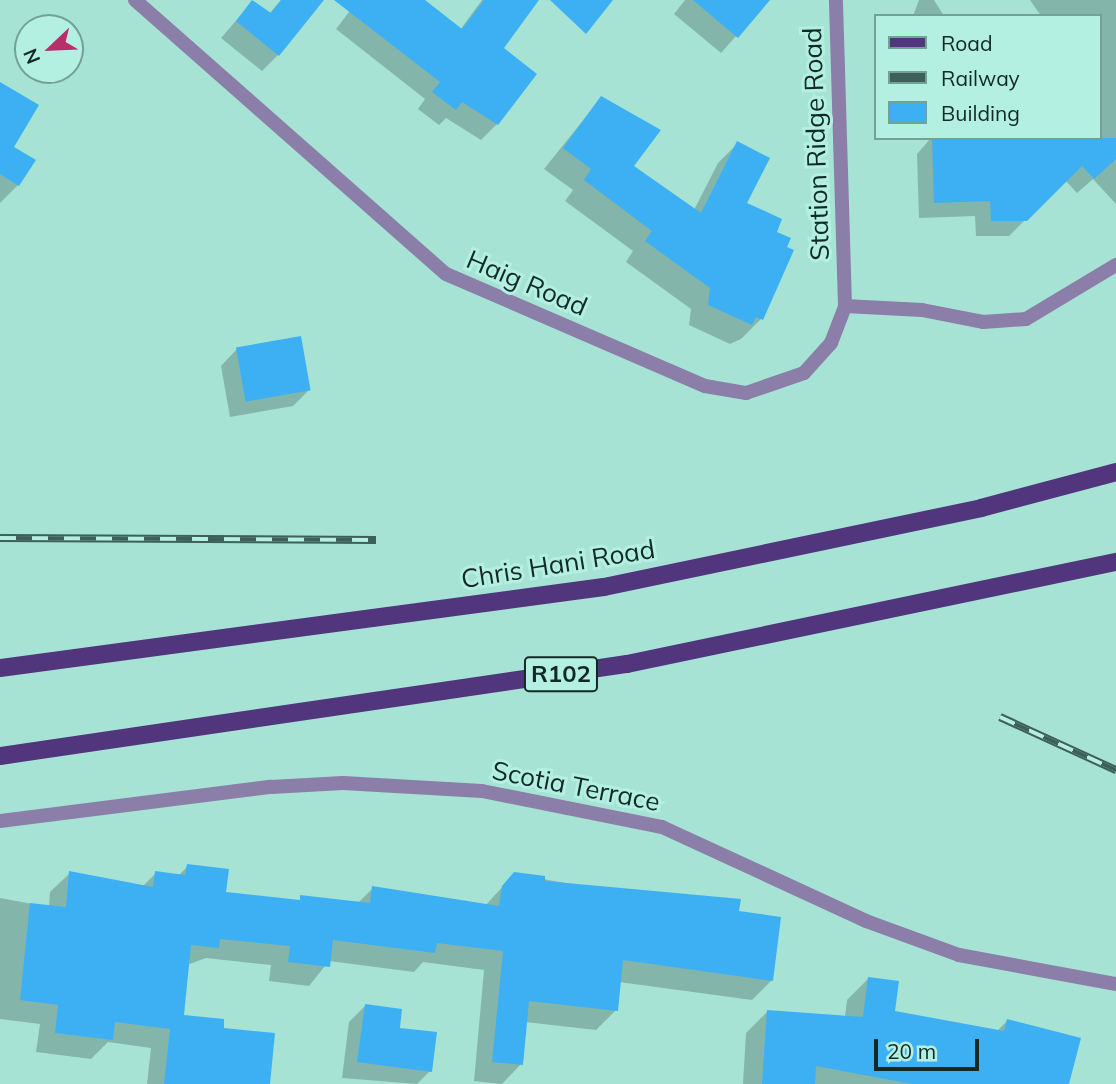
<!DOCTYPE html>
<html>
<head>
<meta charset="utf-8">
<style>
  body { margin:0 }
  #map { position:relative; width:1116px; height:1084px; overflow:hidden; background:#a6e3d5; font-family:Mulish,sans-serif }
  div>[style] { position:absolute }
  .shadow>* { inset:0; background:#0003 }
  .building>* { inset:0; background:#3cb0f3; transform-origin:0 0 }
  .lane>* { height:14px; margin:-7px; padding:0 7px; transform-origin:7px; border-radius:7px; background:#8b7ea8 }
  .street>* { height:14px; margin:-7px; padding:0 7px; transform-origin:7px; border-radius:7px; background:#8b7ea8 }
  .primary>* { height:18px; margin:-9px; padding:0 9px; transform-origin:9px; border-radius:9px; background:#51357d }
  .rail>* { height:8px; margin-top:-4px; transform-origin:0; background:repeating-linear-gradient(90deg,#b3f0e2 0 16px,#3d6058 0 32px); box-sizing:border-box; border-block:2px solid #3d6058 }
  span { translate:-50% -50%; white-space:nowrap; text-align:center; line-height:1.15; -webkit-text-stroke:6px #b3f0e2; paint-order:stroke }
  .shield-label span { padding:2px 5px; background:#b3f0e2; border:2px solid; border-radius:5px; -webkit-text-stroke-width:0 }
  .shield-label { font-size:24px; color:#122a25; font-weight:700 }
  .street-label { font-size:26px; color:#122a25 }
  .legend { position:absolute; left:874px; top:14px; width:228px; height:126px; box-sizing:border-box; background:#b3f0e2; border:2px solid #73a196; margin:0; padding:9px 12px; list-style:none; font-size:21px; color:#122a25 }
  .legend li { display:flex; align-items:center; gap:14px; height:35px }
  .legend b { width:35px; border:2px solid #73a196 }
  .north { position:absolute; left:14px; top:14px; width:70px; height:70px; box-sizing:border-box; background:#b3f0e2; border:2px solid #73a196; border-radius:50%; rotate:247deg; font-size:19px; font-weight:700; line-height:28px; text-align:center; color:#122a25 }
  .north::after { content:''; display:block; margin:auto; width:24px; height:32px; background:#b82e6a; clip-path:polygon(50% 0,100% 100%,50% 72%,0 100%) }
  .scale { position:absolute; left:874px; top:1039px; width:105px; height:32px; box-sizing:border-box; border:4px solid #122a25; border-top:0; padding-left:9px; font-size:21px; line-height:24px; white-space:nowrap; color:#122a25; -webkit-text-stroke:5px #b3f0e2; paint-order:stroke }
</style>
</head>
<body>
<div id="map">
  <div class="shadow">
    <div style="clip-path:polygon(281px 0,300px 0,278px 55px,262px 71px,221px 38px,253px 1px,269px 14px)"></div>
    <div style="clip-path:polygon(358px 0,422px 0,460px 30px,482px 0,537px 0,501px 49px,497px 124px,481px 140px,446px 118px,439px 125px,418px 109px,425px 99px,336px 29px)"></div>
    <div style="clip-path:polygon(685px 0,768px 0,721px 53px,674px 14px)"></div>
    <div style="clip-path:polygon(919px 0,934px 0,944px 16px,913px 16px)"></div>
    <div style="clip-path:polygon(1030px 0,1116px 0,1116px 204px,1093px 179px,1077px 193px,1065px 180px,1009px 236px,976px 236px,975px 216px,919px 218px,917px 154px,931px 138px,1100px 138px,1100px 16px,1041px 16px)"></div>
    <div style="clip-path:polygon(0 84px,18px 185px,0 203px)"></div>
    <div style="clip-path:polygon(601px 98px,632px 167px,694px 210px,718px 163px,738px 143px,745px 204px,775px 233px,761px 319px,741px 339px,730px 344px,689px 325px,691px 309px,626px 262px,633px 251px,565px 201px,573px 190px,544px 169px)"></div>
    <div style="clip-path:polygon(237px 349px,310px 389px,293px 406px,230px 417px,221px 366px)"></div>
    <div style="clip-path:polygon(188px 866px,224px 893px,296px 902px,357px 904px,373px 888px,485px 906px,514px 874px,737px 913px,772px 980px,752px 1000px,619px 982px,616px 1010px,596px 1030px,525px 1022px,521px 1064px,502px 1084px,474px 1081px,484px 970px,423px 962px,414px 972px,329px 961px,309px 986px,269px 981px,271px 965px,206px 958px,187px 965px,182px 1016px,222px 1030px,268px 1084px,147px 1084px,151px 1048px,108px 1042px,91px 1059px,36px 1052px,40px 1024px,0 1019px,0 898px,49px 907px,50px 892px,70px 873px,143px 886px,156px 873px,178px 876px)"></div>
    <div style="clip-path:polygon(868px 979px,893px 1012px,997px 1031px,1007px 1021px,1068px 1084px,743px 1084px,746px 1033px,767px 1012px,845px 1017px,847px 1000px)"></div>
    <div style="clip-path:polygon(365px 1006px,398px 1029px,430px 1071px,417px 1084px,342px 1078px,349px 1022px)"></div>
  </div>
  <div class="building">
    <div style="clip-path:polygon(252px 0,271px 13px,281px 0,324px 0,279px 56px,236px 21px)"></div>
    <div style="clip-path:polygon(334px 0,425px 0,462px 29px,484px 0,539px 0,504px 48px,537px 74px,498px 125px,462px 102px,456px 110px,432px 92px,440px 82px)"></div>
    <div style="clip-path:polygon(550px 0,613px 0,586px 34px)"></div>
    <div style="clip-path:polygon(693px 0,770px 0,738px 38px)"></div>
    <div style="clip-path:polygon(0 82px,39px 105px,14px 147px,36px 160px,19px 186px,0 174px)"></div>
    <div style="clip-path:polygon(601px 96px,661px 130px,634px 166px,701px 213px,737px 141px,770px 158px,747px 203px,782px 219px,777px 232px,791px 238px,787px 247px,794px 250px,763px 320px,756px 317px,752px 325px,708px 305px,710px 288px,645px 241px,652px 231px,584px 180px,591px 169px,563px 148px)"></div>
    <div style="clip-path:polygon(932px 138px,1116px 138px,1116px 159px,1094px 179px,1082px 166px,1027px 221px,991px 221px,990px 201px,934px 203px)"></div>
    <div style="left:301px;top:336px;width:55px;height:66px;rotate:80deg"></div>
    <div style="clip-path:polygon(187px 864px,229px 869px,226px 892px,300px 900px,300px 895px,370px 903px,372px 886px,499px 906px,502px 886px,514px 872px,545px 876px,545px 881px,741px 899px,739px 911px,781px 917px,773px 981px,623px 960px,618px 1011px,529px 1001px,523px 1065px,492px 1062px,503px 951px,437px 943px,435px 953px,333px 940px,330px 967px,288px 962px,290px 946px,220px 939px,219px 948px,191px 945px,184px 1015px,224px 1019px,224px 1028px,275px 1033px,270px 1084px,164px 1084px,170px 1029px,115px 1022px,113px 1040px,55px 1033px,58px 1005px,20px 1000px,30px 903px,66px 907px,69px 871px,153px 887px,155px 871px,185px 875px)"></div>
    <div style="clip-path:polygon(868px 977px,899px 981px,895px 1011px,1004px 1031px,1007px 1019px,1081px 1038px,1069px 1084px,912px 1084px,816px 1066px,815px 1084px,762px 1084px,767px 1010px,863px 1017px)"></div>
    <div style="clip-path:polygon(365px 1004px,402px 1009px,400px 1028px,437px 1032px,432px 1072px,357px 1062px)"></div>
  </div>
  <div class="lane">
    <div style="left:845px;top:306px;width:77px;rotate:3deg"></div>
    <div style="left:922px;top:310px;width:62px;rotate:11.1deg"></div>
    <div style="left:983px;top:322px;width:43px;rotate:-4deg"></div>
    <div style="left:1026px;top:319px;width:105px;rotate:-31deg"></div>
  </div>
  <div class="street">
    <div style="left:135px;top:0;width:414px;rotate:41.4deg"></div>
    <div style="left:446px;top:274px;width:282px;rotate:23.4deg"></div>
    <div style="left:705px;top:386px;width:42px;rotate:9.7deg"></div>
    <div style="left:746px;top:393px;width:61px;rotate:-19deg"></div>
    <div style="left:804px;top:373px;width:40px;rotate:-48deg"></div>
    <div style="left:831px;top:343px;width:40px;rotate:-69deg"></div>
    <div style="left:845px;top:306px;width:306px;rotate:-91.7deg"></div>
    <div style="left:0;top:821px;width:273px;rotate:-7.2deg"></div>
    <div style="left:271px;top:787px;width:72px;rotate:-3.2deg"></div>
    <div style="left:343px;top:783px;width:139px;rotate:3.3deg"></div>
    <div style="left:482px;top:791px;width:184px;rotate:11.3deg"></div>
    <div style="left:662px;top:827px;width:225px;rotate:24.7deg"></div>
    <div style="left:866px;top:921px;width:99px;rotate:20.1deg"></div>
    <div style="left:959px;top:955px;width:160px;rotate:10.5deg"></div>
  </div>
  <div class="primary">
    <div style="left:0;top:668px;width:609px;rotate:-7.64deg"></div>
    <div style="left:604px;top:587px;width:385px;rotate:-11.8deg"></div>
    <div style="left:981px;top:508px;width:140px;rotate:-14.9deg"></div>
    <div style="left:0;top:756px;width:634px;rotate:-8.35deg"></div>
    <div style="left:627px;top:664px;width:500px;rotate:-11.8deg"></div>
  </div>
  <div class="rail">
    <div style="left:0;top:538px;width:376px;rotate:0.3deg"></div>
    <div style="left:1000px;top:717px;width:128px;rotate:24.6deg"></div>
  </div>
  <div class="shield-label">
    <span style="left:561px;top:674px">R102</span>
  </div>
  <div class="street-label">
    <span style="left:816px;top:144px;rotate:-92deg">Station Ridge Road</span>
    <span style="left:527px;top:283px;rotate:23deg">Haig Road</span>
    <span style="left:558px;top:564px;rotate:-9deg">Chris Hani Road</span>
    <span style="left:576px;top:786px;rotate:11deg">Scotia Terrace</span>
  </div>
  <ul class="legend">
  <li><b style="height:9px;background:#51357d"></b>Road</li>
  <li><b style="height:9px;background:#3d6058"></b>Railway</li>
  <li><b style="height:19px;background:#3cb0f3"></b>Building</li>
  </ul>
  <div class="north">N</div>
  <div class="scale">20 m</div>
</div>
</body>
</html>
